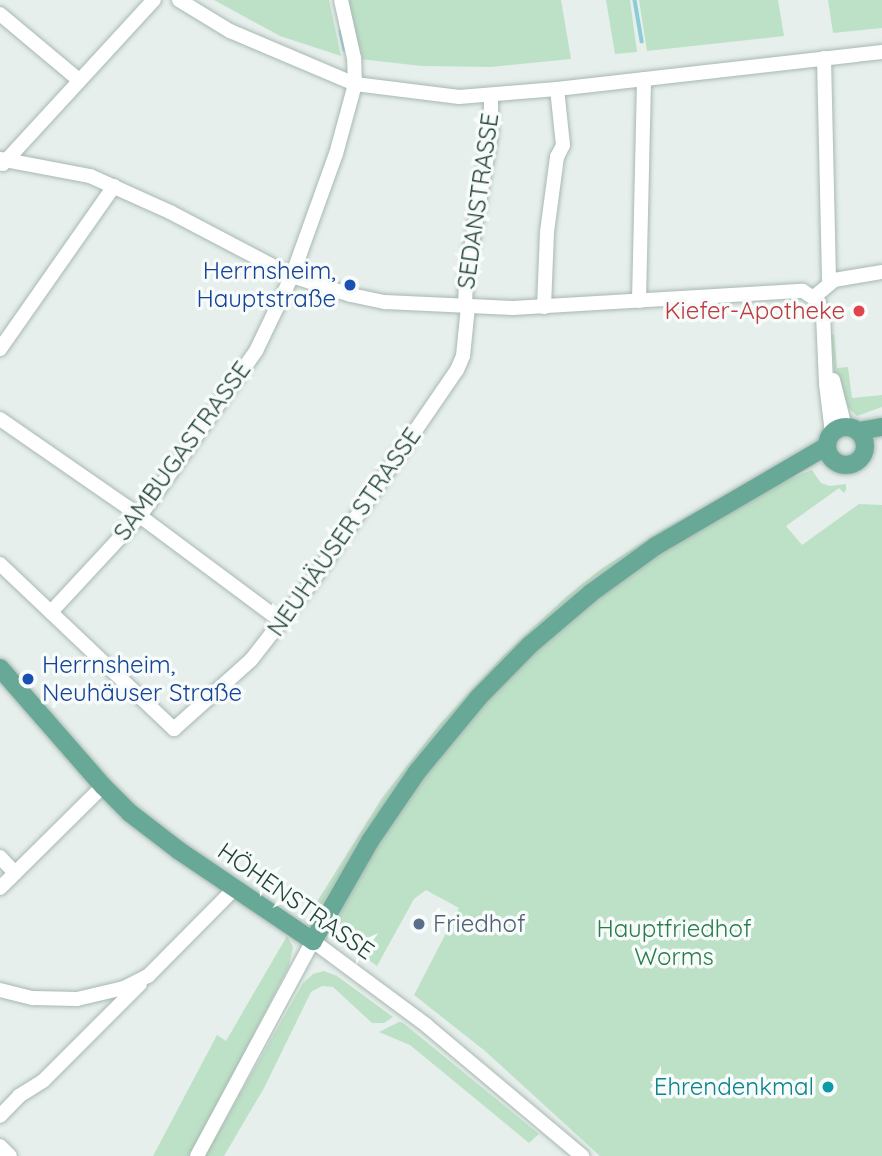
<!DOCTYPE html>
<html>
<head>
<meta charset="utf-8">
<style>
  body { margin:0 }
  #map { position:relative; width:882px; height:1156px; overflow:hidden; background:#e6efeb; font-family:Quicksand,sans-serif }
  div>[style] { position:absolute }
  .green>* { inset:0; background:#bde1c7 }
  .stream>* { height:3.5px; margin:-1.75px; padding:0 1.75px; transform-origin:1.75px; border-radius:1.75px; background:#8bccd7 }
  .roads { filter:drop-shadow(0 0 2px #a8b8b2) drop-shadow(0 0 2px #a8b8b2) }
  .minor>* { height:14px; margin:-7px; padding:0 7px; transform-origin:7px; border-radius:7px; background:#fff }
  .major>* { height:18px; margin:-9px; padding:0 9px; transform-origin:9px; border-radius:9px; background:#67a897 }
  .major>.ring { margin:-9px; padding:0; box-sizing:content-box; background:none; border:18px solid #67a897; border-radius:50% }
  .dots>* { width:19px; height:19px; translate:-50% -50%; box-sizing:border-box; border:4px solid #f7fbf9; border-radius:50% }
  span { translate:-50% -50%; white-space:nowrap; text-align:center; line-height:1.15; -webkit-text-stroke:7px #f7fbf9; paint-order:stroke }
  .street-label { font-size:24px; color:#23433a }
  .transit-label { font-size:24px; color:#164399 }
  .right { translate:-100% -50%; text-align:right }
  .left { translate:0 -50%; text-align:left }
  .health-label { font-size:24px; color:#be3a42 }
  .service-label { font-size:24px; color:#4e5e75 }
  .park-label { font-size:24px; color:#2a7d4a }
  .culture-label { font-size:24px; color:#0d838f }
</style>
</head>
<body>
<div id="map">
  <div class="green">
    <i style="clip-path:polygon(214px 0,329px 0,341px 56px,280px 36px)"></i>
    <i style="clip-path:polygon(345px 0,561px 0,571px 59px,491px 67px,422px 66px,359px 59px)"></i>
    <i style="clip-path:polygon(606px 0,630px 0,637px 52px,615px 54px)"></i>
    <i style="clip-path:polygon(639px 0,778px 0,784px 36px,647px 51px)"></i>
    <i style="clip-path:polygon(828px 0,882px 0,882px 28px,833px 33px)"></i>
    <i style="clip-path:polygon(834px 334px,837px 368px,848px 367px,852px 398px,882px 395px,882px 407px,857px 416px,843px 403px,834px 369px,831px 335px)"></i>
    <i style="clip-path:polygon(812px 470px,821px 483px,830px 486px,846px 484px,846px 490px,844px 493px,839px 488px,786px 526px,802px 545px,859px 504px,882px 505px,882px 1156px,600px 1156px,485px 1051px,414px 995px,459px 908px,426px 890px,414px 899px,377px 966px,340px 940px,334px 925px,381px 839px,441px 752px,531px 652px,638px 565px,780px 483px)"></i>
    <i style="clip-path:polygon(735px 490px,630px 557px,406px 775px,366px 830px,323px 903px,308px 916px,382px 798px,439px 725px,504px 655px,567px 596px,601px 569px,662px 530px)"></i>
    <i style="clip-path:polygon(287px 936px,293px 947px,289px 966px,191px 1156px,153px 1156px,217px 1035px,226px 1041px)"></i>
    <i style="clip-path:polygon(324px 971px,337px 976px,393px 1017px,384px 1023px,372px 1023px,333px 987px,322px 986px,311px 992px,264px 1088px,224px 1156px,205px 1156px,303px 983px,313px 974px)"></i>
    <i style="clip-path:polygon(399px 1022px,402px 1022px,539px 1134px,529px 1143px,410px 1045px,379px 1032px)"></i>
  </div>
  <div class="stream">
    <i style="left:635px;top:0;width:42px;rotate:80.3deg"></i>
    <i style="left:341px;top:31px;width:19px;rotate:78deg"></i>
  </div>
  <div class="roads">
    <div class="minor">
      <i style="left:179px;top:0;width:60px;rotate:31.3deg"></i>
      <i style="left:230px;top:31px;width:136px;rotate:23deg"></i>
      <i style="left:355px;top:84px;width:105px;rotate:7.1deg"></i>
      <i style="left:459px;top:97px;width:98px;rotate:-4.7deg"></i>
      <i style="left:557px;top:89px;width:327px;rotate:-6.5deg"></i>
      <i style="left:0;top:14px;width:103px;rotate:39.9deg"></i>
      <i style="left:824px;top:58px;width:224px;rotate:88.7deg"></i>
      <i style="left:0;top:159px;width:92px;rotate:10.7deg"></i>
      <i style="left:90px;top:176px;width:88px;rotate:24.2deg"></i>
      <i style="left:170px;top:212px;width:138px;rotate:27.7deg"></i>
      <i style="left:292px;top:276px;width:62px;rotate:17.9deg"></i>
      <i style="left:351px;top:295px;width:35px;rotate:12deg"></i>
      <i style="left:385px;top:302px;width:128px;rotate:2.7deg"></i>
      <i style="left:513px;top:308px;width:290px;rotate:-3.4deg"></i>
      <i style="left:803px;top:291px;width:18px;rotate:34deg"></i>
      <i style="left:818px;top:301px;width:14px;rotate:69deg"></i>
      <i style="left:823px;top:314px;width:70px;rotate:87.5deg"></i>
      <i style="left:826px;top:384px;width:49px;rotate:83deg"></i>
      <i style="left:3px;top:164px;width:223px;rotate:-47.4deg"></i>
      <i style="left:814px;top:297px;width:26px;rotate:-40deg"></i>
      <i style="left:834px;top:280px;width:49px;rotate:-9.5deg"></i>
      <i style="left:639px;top:301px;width:222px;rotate:-88.7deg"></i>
      <i style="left:465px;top:307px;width:29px;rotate:-88deg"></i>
      <i style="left:466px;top:278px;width:146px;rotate:-80.2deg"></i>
      <i style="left:491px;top:134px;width:38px;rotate:-90deg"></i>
      <i style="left:544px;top:307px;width:75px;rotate:-87.7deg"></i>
      <i style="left:547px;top:232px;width:76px;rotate:-82.4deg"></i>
      <i style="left:557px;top:157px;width:13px;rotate:-63deg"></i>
      <i style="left:563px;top:145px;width:56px;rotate:-96.1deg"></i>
      <i style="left:0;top:349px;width:199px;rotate:-55deg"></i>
      <i style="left:833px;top:380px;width:49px;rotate:75.7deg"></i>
      <i style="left:0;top:419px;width:170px;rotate:34.7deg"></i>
      <i style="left:140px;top:516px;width:177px;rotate:36.7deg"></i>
      <i style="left:0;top:564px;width:240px;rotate:43.5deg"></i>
      <i style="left:174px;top:729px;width:103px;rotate:-41.9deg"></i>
      <i style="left:251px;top:660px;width:98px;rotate:-52.1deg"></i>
      <i style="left:311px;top:583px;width:258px;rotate:-55.6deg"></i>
      <i style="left:457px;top:370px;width:15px;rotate:-67deg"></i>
      <i style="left:463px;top:356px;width:49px;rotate:-84.2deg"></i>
      <i style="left:51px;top:612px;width:131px;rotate:-47.2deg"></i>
      <i style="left:140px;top:516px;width:202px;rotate:-54.9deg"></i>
      <i style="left:256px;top:351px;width:83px;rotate:-64.4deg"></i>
      <i style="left:292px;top:276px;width:130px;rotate:-70.2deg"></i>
      <i style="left:336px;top:154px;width:73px;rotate:-74.8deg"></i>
      <i style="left:355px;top:84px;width:26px;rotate:-92deg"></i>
      <i style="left:354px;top:58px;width:59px;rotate:-102.6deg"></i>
      <i style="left:0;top:857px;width:22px;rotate:47deg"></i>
      <i style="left:0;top:888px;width:145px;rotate:-44.7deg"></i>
      <i style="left:0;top:990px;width:34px;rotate:14deg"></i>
      <i style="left:33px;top:998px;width:44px;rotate:1.3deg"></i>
      <i style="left:77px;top:999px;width:48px;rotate:-13.2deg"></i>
      <i style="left:124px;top:988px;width:27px;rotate:-27deg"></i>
      <i style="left:148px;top:976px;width:124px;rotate:-45.3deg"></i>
      <i style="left:0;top:1116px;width:28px;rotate:-46deg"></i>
      <i style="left:19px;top:1096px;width:28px;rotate:-32deg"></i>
      <i style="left:43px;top:1081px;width:137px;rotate:-45deg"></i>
      <i style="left:0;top:1146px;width:14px;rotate:45deg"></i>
      <i style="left:197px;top:1156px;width:244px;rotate:-61.7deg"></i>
      <i style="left:313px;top:941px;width:141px;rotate:36.6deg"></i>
      <i style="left:426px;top:1025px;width:204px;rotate:40deg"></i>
    </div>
    <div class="major">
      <i class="ring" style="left:827px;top:427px;width:20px;height:20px"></i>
      <i style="left:859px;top:431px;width:23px;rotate:-10deg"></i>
      <i style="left:0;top:668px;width:157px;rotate:48.9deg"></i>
      <i style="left:103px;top:786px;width:38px;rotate:45deg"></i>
      <i style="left:130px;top:813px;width:61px;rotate:37.6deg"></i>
      <i style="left:178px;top:850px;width:163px;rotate:34deg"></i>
      <i style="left:313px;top:941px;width:115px;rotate:-60.3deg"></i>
      <i style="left:370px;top:841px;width:83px;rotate:-55.7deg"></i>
      <i style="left:417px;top:772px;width:97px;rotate:-50.4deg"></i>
      <i style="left:479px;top:697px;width:73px;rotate:-45.6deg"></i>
      <i style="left:530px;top:645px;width:80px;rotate:-40.4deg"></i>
      <i style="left:591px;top:593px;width:80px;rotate:-35.9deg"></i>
      <i style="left:656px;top:546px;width:198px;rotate:-30.3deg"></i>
    </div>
  </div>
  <div class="dots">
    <i style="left:350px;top:285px;background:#1a4fb4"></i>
    <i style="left:859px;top:311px;background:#e0444e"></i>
    <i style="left:28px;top:679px;background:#1a4fb4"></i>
    <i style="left:419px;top:924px;background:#5c6f8a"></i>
    <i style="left:828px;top:1087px;background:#0f9aa8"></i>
  </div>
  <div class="street-label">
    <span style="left:478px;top:201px;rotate:-82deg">SEDANSTRASSE</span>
    <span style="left:182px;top:451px;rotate:-54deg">SAMBUGASTRASSE</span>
    <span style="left:344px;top:532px;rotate:-55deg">NEUHÄUSER STRASSE</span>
    <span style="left:296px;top:901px;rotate:35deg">HÖHENSTRASSE</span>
  </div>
  <div class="transit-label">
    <span class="right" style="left:336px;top:285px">Herrnsheim,<br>Hauptstraße</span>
    <span class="left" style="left:42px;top:679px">Herrnsheim,<br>Neuhäuser Straße</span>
  </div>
  <div class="health-label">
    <span class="right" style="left:845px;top:311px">Kiefer-Apotheke</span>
  </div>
  <div class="service-label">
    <span class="left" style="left:433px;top:924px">Friedhof</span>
  </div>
  <div class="park-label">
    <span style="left:674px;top:943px">Hauptfriedhof<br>Worms</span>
  </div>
  <div class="culture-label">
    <span class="right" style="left:814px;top:1087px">Ehrendenkmal</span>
  </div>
</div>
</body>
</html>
